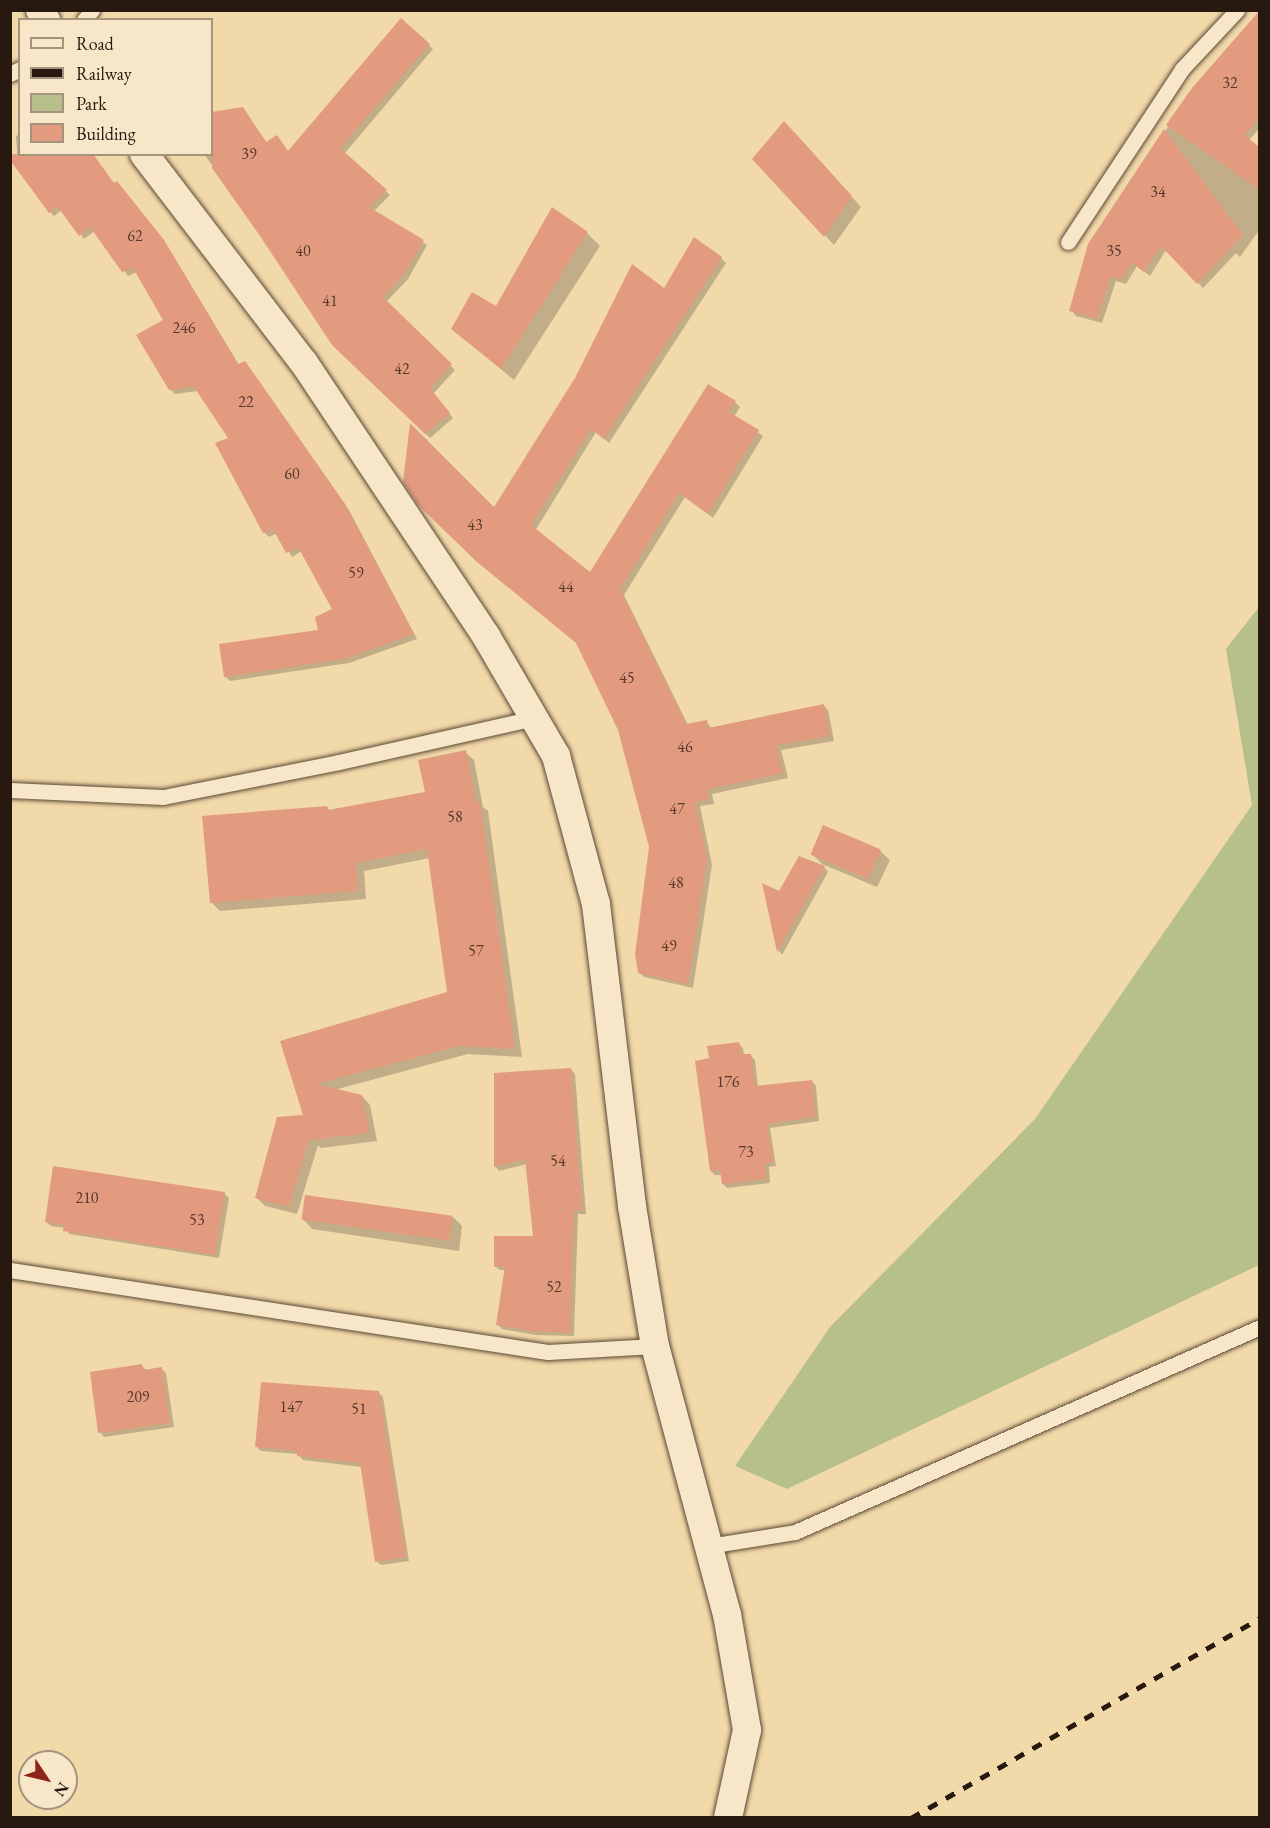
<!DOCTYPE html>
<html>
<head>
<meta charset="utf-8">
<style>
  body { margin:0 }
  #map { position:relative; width:1270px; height:1828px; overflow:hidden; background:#f2d9a9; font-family:"EB Garamond",serif }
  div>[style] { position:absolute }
  .green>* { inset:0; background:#b7c08b }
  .shadow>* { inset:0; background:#0003 }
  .building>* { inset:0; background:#e29b7e; transform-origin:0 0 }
  .roads { filter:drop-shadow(0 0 2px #5a4836) drop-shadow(0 0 2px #5a4836) }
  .service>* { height:15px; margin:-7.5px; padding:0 7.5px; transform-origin:7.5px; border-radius:7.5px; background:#f7e6c7 }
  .minor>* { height:28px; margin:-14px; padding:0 14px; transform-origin:14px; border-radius:14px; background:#f7e6c7 }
  .rail>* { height:4.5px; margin-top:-2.25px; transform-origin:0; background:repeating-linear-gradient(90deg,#271810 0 10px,transparent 0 20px) }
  span { translate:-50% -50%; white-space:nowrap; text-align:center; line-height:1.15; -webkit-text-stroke:5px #f7e6c7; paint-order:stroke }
  .number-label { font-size:16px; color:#56392c }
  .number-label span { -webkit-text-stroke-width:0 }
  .frame { position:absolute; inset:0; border:12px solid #271810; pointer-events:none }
  .legend { position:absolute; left:18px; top:18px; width:195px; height:138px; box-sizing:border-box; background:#f7e6c7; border:2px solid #a4947e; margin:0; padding:8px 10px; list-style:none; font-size:18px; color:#271810 }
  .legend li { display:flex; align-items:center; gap:12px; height:30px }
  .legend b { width:30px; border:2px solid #a4947e }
  .north { position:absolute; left:18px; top:1750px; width:60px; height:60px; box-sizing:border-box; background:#f7e6c7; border:2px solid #a4947e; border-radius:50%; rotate:125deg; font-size:16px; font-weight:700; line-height:24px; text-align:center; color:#271810 }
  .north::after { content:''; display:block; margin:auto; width:21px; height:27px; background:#8f2418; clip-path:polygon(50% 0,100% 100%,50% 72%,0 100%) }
</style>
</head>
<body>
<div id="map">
  <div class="green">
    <i style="clip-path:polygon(1259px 607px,1259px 1265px,787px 1489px,735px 1466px,830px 1327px,1035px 1119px,1252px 805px,1226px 649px)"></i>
  </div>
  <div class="shadow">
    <i style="clip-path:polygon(1260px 12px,1260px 128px,1249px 140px,1260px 150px,1260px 229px,1240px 257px,1236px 253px,1203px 288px,1166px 250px,1150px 276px,1137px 266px,1126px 284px,1116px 281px,1102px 323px,1076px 316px,1071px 310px,1089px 245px,1194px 88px)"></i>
    <i style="clip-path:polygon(401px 20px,433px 49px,344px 154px,390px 195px,373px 212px,427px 245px,408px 279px,386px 302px,455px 370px,433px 394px,453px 418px,430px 438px,333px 344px,262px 235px,204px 154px,212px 154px,212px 114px,242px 109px,267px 143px,288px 152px)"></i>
    <i style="clip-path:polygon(794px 132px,861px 207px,834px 245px,754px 159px)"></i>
    <i style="clip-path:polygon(20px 134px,20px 154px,121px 187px,168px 247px,239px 365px,249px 367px,349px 510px,417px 639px,349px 663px,230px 681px,225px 676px,320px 631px,334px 609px,302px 551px,292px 557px,277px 533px,269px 537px,264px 532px,231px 439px,198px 391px,175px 394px,170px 389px,165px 320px,137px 272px,128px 276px,95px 231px,84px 239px,62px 210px,54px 216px,50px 212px,18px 168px,16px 136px)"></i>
    <i style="clip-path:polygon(587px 233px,600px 246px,514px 380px,453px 329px,497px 308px)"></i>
    <i style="clip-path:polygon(721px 258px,726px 263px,609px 443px,596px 432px,535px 531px,590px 574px,735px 402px,740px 407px,734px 417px,763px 436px,713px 518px,685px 497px,624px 595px,688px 725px,706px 721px,712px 729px,823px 705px,828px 710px,834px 741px,781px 750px,788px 778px,712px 794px,714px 804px,700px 806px,712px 865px,693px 988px,644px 977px,639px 972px,650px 847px,620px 730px,579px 644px,495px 509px,664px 290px)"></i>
    <i style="clip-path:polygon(465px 752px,474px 760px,483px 807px,488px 811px,522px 1057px,468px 1054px,334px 1090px,362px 1096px,370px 1105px,377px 1141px,321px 1148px,318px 1145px,297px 1214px,265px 1206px,257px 1198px,305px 1117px,282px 1042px,449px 993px,430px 858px,364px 871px,366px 899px,220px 911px,211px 902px,327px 807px,330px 811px,426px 793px)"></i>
    <i style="clip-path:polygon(880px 851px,890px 860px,877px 887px,822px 864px,812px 854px)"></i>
    <i style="clip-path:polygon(824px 867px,828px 872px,782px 955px,779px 951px,764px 885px,780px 893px)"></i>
    <i style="clip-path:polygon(738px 1043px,743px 1048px,744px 1056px,750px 1055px,755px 1060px,758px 1087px,812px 1081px,816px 1086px,819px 1121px,770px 1128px,776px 1166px,769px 1167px,770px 1183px,727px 1188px,723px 1184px,722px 1175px,715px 1175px,711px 1171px,711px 1060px)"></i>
    <i style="clip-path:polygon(571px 1069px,575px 1074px,586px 1214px,578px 1214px,574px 1336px,535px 1335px,502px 1329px,497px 1324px,506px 1270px,500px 1270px,495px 1266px,535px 1237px,527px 1164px,499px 1171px,495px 1166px)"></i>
    <i style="clip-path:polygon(225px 1194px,229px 1198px,219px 1258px,69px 1234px,65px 1228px,51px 1226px,46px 1222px)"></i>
    <i style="clip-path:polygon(453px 1217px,462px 1226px,459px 1251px,312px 1229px,303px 1219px)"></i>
    <i style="clip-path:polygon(142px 1366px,147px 1371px,161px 1369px,166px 1373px,174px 1427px,104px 1437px,100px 1432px)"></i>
    <i style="clip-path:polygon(379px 1393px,383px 1397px,409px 1561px,381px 1565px,376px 1561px,362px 1467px,303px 1460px,298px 1454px,261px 1451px,256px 1446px)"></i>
  </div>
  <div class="building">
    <i style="clip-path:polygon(1260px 10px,1260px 117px,1245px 135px,1260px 148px,1260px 190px,1166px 125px,1192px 88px)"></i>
    <i style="clip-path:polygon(401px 18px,430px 44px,340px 148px,387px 190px,369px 207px,424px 240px,404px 274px,383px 297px,452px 364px,430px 388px,450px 413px,425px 434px,332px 345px,260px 236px,212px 168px,212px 112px,243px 107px,266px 142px,277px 135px,288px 151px)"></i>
    <i style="clip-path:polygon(784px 121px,852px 196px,824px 237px,752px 159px)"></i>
    <i style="clip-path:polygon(1164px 129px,1243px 235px,1197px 284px,1161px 246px,1144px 272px,1132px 263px,1121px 280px,1111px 277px,1097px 319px,1069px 311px,1088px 244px)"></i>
    <i style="clip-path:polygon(10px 154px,93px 154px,114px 183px,117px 181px,164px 240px,238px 364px,245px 361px,345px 504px,414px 634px,344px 659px,224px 677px,219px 644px,318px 630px,315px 617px,332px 609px,298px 547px,286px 553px,273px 529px,263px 533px,215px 443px,228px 438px,194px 387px,169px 390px,136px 335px,163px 320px,133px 268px,122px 272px,90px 227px,79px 236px,57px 206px,49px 213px,10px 160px)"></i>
    <i style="clip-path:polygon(552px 207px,588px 232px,501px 369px,451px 329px,472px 292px,496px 306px)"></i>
    <i style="clip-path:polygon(694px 237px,722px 257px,604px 439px,591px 429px,531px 525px,590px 572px,708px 384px,736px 401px,729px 412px,759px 430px,708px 514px,679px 493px,620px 589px,686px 724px,707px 720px,708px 728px,824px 704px,830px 736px,776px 745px,783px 773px,708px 789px,709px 799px,695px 802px,707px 859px,688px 984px,638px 973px,635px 954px,649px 847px,618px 730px,576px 643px,477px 562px,418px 505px,403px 482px,410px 423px,494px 507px,575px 378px,632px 264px,664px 288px)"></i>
    <i style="clip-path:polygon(466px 750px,476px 802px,480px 801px,515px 1049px,459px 1046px,316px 1084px,362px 1095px,370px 1133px,311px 1140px,310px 1136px,289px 1207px,255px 1198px,277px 1117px,303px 1115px,280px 1041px,447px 992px,427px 849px,356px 863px,358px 891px,210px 903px,202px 816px,327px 806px,328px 810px,425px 792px,418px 760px)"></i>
    <i style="left:823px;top:825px;width:63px;height:32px;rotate:23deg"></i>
    <i style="clip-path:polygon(799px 856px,825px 866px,777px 952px,762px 883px,779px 891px)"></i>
    <i style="clip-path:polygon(739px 1042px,741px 1054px,751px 1054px,755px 1086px,812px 1080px,815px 1117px,767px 1124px,773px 1162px,765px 1163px,766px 1179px,722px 1184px,720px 1170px,710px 1171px,695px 1061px,709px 1058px,707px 1046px)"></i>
    <i style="clip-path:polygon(571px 1068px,582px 1210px,574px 1210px,570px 1333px,530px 1331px,496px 1325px,505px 1266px,494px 1267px,494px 1236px,533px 1236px,525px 1159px,494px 1167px,494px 1073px)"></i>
    <i style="clip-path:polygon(53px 1166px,225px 1192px,215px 1255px,63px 1231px,64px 1225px,45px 1222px)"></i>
    <i style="left:305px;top:1195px;width:149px;height:25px;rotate:8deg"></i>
    <i style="clip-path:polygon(142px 1364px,143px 1370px,162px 1367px,170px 1423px,98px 1433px,90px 1372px)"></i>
    <i style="clip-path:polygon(261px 1382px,379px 1391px,406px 1557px,375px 1562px,360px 1463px,297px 1456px,297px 1451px,255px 1447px)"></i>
  </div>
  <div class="roads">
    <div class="service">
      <i style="left:84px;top:20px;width:13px;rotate:-51deg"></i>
      <i style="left:10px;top:74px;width:11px;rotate:-27deg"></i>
      <i style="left:1068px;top:242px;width:207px;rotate:-56.6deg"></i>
      <i style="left:1182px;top:69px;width:81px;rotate:-47deg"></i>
      <i style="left:10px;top:790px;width:153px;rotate:2.6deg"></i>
      <i style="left:163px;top:797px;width:179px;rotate:-11.2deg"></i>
      <i style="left:339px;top:762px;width:200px;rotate:-12.7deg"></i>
      <i style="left:10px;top:1270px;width:544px;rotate:8.67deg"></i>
      <i style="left:548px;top:1352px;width:107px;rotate:-3.2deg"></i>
      <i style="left:709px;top:1546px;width:87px;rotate:-9.2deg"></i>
      <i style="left:795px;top:1532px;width:508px;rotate:-23.79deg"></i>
    </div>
    <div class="minor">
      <i style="left:40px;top:10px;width:12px;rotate:59deg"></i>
      <i style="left:144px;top:154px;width:263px;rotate:52.6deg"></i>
      <i style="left:304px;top:363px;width:328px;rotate:56.3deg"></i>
      <i style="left:486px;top:636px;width:139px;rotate:59.7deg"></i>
      <i style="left:556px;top:756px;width:153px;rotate:74.9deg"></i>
      <i style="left:596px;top:904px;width:304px;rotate:83.2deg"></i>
      <i style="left:632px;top:1206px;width:142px;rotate:80.7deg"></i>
      <i style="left:655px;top:1346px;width:278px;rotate:75deg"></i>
      <i style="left:727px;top:1614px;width:118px;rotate:80.2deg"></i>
      <i style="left:747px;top:1730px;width:90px;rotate:102.2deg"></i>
    </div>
  </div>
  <div class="rail">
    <i style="left:911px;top:1818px;width:402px;rotate:-29.8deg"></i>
  </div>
  <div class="number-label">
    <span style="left:1230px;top:83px">32</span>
    <span style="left:249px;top:154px">39</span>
    <span style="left:1158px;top:192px">34</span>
    <span style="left:135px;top:236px">62</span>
    <span style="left:303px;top:251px">40</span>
    <span style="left:1114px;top:251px">35</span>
    <span style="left:330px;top:301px">41</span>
    <span style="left:184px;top:328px">246</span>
    <span style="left:402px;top:369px">42</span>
    <span style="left:246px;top:402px">22</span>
    <span style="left:292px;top:474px">60</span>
    <span style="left:475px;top:525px">43</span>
    <span style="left:356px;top:573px">59</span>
    <span style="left:566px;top:587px">44</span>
    <span style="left:627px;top:678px">45</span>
    <span style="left:685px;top:747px">46</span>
    <span style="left:677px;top:809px">47</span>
    <span style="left:455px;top:817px">58</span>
    <span style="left:676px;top:883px">48</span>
    <span style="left:669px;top:946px">49</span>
    <span style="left:476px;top:951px">57</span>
    <span style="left:728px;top:1082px">176</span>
    <span style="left:746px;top:1152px">73</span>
    <span style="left:558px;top:1161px">54</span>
    <span style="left:87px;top:1198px">210</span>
    <span style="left:197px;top:1220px">53</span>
    <span style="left:554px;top:1287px">52</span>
    <span style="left:138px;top:1397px">209</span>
    <span style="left:291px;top:1407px">147</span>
    <span style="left:359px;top:1409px">51</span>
  </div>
  <div class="frame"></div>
  <ul class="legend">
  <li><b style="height:8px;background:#f7e6c7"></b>Road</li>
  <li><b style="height:8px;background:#271810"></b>Railway</li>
  <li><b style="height:16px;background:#b7c08b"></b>Park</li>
  <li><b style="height:16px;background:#e29b7e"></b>Building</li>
  </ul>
  <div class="north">N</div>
</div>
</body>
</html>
